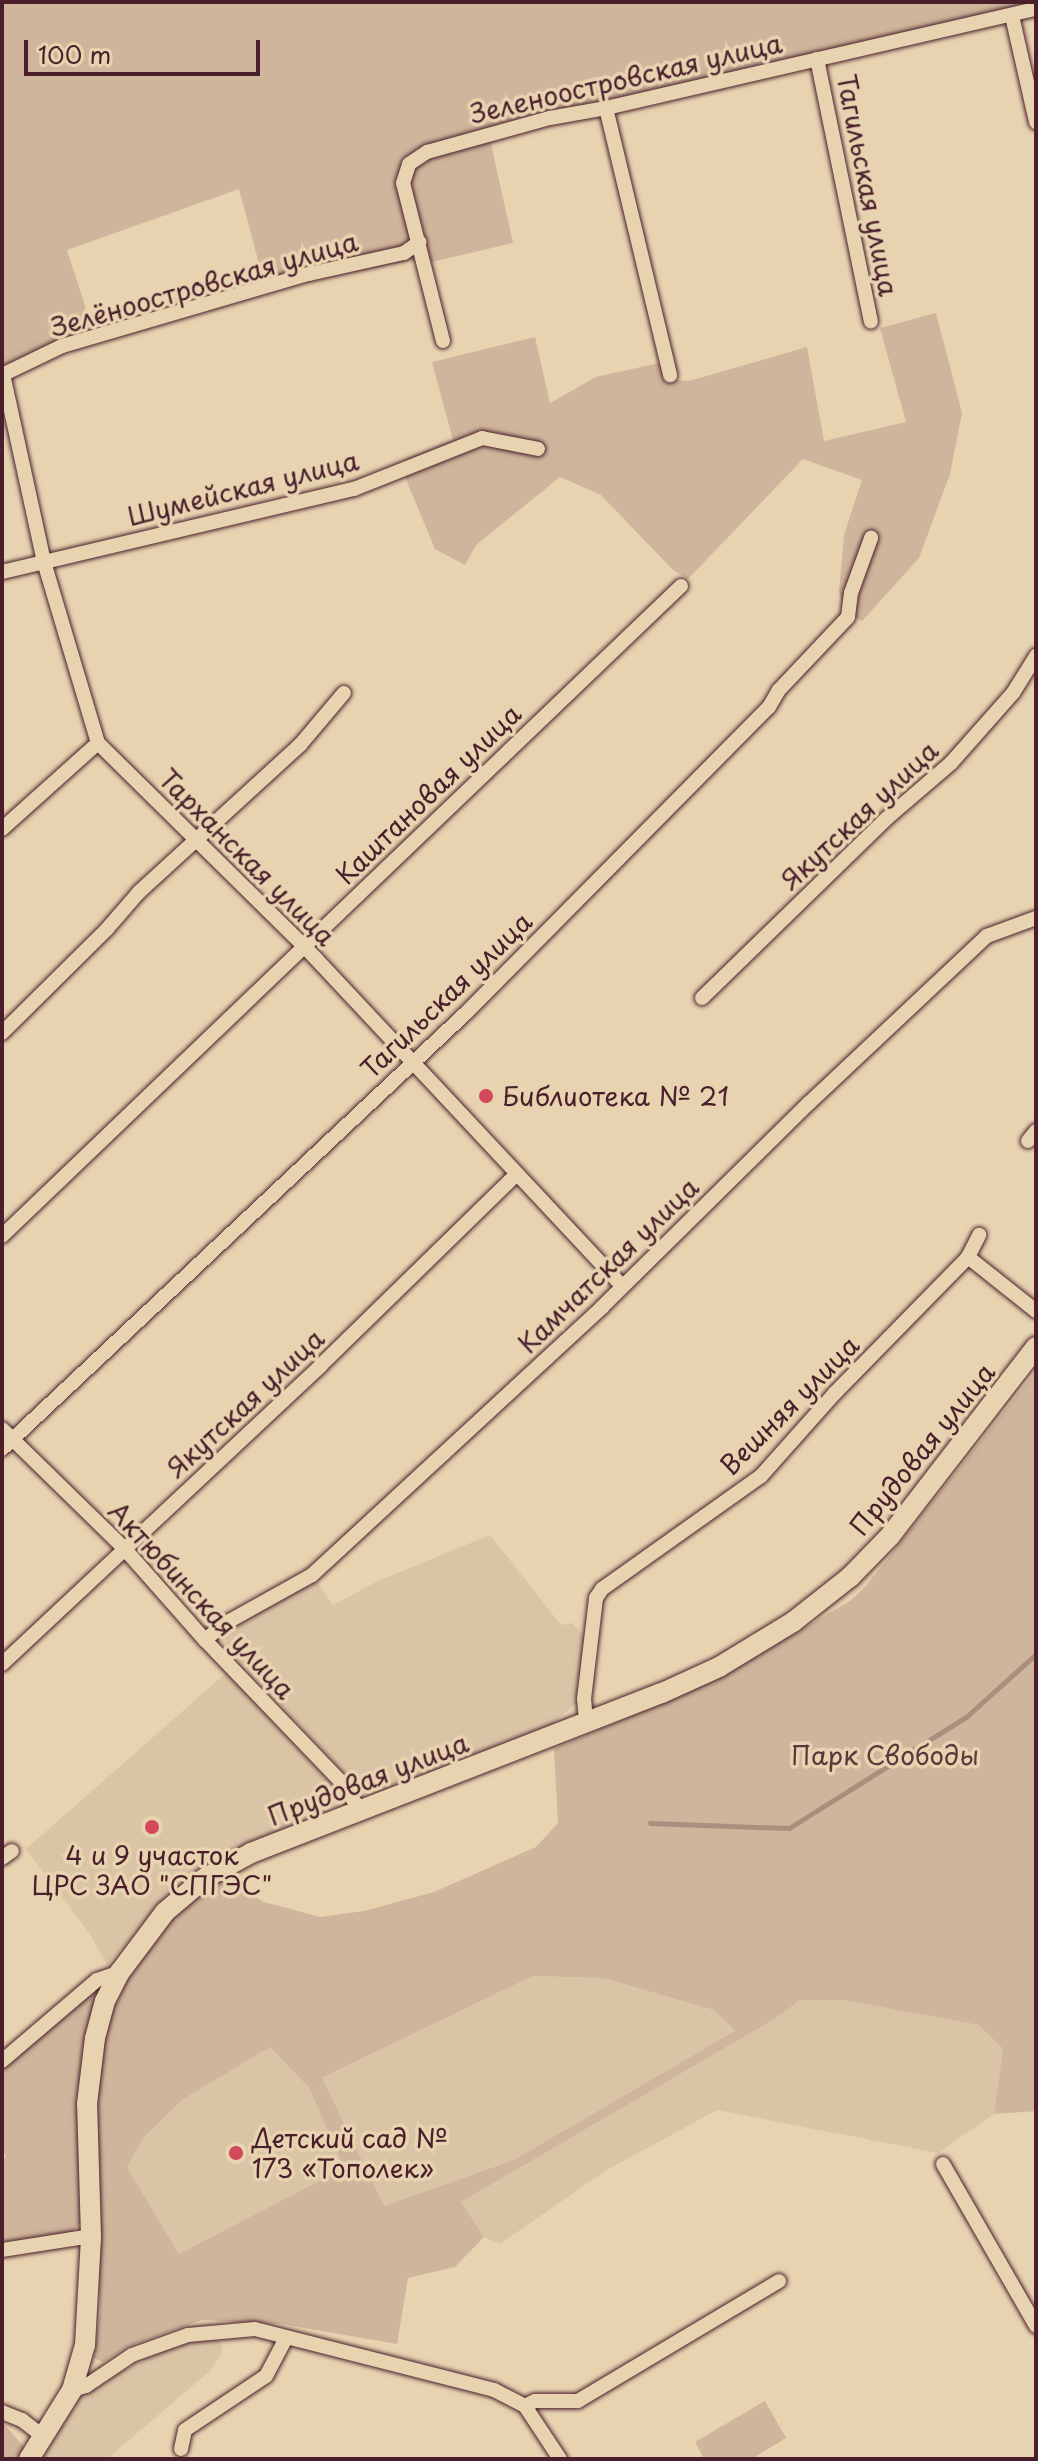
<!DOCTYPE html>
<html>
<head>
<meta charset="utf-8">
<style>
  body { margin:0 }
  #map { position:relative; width:1038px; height:2461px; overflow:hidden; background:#e8d3b1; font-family:"Playpen Sans",sans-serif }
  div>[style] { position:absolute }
  .built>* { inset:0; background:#dac4a6 }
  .green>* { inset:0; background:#cfb59b }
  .stream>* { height:5px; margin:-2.5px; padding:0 2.5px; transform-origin:2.5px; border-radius:2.5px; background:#ac8e7e }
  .roads { filter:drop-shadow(0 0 2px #4a1f2b) drop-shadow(0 0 2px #4a1f2b) }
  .street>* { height:14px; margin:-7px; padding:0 7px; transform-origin:7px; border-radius:7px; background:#e8d3b1 }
  .secondary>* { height:20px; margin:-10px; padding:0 10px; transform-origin:10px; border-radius:10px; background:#e8d3b1 }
  .dots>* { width:22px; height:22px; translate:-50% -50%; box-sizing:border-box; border:4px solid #e8d3b1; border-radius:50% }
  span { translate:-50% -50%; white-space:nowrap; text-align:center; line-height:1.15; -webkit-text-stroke:7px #e8d3b1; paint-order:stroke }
  .street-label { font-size:26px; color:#4a1f2b }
  .poi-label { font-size:26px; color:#4a1f2b }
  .left { translate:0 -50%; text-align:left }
  .park-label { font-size:26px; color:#5e363c }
  .frame { position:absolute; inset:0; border:4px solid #4a1f2b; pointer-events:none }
  .scale { position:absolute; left:24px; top:40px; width:236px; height:36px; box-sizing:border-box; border:4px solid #4a1f2b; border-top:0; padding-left:10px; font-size:24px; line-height:28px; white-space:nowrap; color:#4a1f2b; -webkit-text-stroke:6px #e8d3b1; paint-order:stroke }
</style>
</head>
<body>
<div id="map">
  <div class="built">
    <i style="clip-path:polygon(490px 1535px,561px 1625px,572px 1623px,588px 1639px,576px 1703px,550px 1726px,390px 1791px,375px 1794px,356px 1785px,227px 1647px,224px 1635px,229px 1626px,315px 1579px,333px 1605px,378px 1581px)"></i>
    <i style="clip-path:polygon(226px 1673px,335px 1788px,337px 1801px,329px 1811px,246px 1844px,201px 1871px,162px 1903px,107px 1965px,90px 1934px,26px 1849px)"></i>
    <i style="clip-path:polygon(533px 1976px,603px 1978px,714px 2010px,735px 2032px,514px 2160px,384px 2207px,321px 2079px)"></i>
    <i style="clip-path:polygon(800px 2000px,843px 2000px,979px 2025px,1003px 2049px,994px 2114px,938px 2153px,717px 2110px,605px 2171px,500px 2244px,484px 2237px,461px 2202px,776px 2018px)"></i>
    <i style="clip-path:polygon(270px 2047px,309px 2088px,344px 2168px,179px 2254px,127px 2167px,143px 2138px,182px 2100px)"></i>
    <i style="clip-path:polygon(217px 2336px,222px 2346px,221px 2355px,211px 2370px,107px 2459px,40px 2459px,81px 2395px,159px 2351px,184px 2341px)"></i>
  </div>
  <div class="green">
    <i style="clip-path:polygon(2px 2px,1036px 2px,1036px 4px,502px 124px,491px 144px,513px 243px,432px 262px,409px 261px,266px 290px,239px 189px,67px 250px,95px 336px,2px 370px)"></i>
    <i style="clip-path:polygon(936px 313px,962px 413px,950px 474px,919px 558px,862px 621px,846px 613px,839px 592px,844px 535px,862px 480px,803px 459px,688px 579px,673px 570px,601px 495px,560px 477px,476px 545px,465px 565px,435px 549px,405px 477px,405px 459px,453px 440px,432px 362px,535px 337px,550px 403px,596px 377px,659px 363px,668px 379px,689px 381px,807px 347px,824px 441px,906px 422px,880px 328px)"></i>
    <i style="clip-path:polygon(evenodd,1036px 1371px,1036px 2111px,994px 2114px,1003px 2049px,979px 2025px,843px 2000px,800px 2000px,776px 2018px,461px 2202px,484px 2237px,455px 2267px,408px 2278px,397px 2344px,281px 2324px,202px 2320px,129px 2346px,103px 2362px,94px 2358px,100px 2312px,94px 2101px,99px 2054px,114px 2000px,153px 1935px,222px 1877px,264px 1902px,320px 1917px,364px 1911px,434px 1892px,536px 1847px,558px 1823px,554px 1749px,721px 1677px,850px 1601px,865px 1587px,1036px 1371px,533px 1976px,603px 1978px,714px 2010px,735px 2031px,514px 2160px,384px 2206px,322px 2078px,533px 1976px,1036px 1371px,270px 2047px,309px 2088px,344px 2168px,179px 2254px,127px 2167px,143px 2138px,182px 2100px,270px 2047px)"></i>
    <i style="clip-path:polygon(106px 1981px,81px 2223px,71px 2233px,2px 2242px,2px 2160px,6px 2156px,2px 2150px,2px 2069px)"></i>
    <i style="clip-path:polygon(765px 2401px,786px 2438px,751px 2459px,704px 2459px,695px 2442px)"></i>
    <i style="clip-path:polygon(2px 2422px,26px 2449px,17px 2459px,2px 2459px)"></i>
  </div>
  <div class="stream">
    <i style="left:650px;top:1823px;width:139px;rotate:2.1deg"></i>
    <i style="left:789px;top:1828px;width:209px;rotate:-32.1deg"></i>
    <i style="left:966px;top:1717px;width:94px;rotate:-42deg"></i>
  </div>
  <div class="roads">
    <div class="street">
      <i style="left:1012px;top:16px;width:109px;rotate:77.2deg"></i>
      <i style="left:817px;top:59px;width:268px;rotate:78.4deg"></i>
      <i style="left:606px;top:108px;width:275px;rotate:76.5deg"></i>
      <i style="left:443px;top:341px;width:163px;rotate:-104.2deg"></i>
      <i style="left:403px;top:183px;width:20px;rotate:-72deg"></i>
      <i style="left:409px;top:164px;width:22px;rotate:-34deg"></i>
      <i style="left:427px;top:152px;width:128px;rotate:-15.5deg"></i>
      <i style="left:550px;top:118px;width:57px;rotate:-10.1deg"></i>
      <i style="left:606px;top:108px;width:441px;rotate:-13deg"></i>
      <i style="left:3px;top:374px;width:192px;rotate:77.7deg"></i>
      <i style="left:44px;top:562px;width:189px;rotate:73.4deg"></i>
      <i style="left:98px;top:743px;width:291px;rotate:44.6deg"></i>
      <i style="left:305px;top:947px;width:463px;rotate:46.9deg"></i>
      <i style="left:2px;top:375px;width:67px;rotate:-25.8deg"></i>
      <i style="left:62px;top:346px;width:257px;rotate:-16.3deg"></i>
      <i style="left:309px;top:274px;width:97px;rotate:-12.5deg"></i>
      <i style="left:404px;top:253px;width:19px;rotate:-35deg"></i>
      <i style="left:2px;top:572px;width:362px;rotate:-13.3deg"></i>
      <i style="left:354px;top:489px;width:138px;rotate:-21.7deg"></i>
      <i style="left:482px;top:438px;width:57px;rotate:11.1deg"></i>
      <i style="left:2px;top:829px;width:129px;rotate:-41.9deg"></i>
      <i style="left:702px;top:998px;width:257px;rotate:-44.2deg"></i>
      <i style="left:886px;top:819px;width:86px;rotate:-40.7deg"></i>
      <i style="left:951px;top:763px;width:94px;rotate:-48.5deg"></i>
      <i style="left:1013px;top:693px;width:44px;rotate:-58.1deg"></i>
      <i style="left:2px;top:1033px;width:148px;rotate:-44.7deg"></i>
      <i style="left:107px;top:929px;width:49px;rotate:-49.1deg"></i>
      <i style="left:139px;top:892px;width:218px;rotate:-42.4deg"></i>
      <i style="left:300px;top:745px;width:68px;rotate:-49.8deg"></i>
      <i style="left:1028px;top:1141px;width:13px;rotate:-51deg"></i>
      <i style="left:2px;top:1236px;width:940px;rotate:-43.75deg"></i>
      <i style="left:968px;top:1257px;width:87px;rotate:38.5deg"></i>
      <i style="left:2px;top:1429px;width:169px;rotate:44.3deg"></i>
      <i style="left:123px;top:1547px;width:124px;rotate:48.6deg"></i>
      <i style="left:205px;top:1640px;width:195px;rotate:46.2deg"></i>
      <i style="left:340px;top:1781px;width:35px;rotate:55deg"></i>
      <i style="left:2px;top:1449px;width:637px;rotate:-43.22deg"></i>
      <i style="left:466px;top:1013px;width:431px;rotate:-45.3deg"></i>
      <i style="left:769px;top:707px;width:20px;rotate:-60deg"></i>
      <i style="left:779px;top:690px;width:100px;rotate:-46.6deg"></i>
      <i style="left:848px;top:617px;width:24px;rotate:-83deg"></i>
      <i style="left:851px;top:593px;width:59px;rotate:-70deg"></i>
      <i style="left:205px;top:1640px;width:25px;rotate:-40deg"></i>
      <i style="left:224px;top:1624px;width:101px;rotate:-29.1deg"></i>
      <i style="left:312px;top:1575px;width:395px;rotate:-42.7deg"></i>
      <i style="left:602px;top:1307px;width:291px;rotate:-44.6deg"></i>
      <i style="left:809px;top:1103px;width:244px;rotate:-43.2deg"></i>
      <i style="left:987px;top:936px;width:52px;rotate:-20.2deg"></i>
      <i style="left:2px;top:1664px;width:436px;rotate:-43.1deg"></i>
      <i style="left:320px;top:1366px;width:275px;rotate:-44.3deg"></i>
      <i style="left:586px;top:1721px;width:22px;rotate:-95deg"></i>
      <i style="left:584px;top:1699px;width:102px;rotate:-83.2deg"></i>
      <i style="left:596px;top:1598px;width:11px;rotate:-56deg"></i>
      <i style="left:602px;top:1589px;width:195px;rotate:-35.4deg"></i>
      <i style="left:761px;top:1476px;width:110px;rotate:-48.3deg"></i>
      <i style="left:834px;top:1394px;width:192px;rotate:-45.6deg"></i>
      <i style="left:968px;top:1257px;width:25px;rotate:-63deg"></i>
      <i style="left:2px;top:1858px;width:12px;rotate:-35deg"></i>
      <i style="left:2px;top:2061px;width:125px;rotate:-40.5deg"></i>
      <i style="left:97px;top:1980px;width:24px;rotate:-19deg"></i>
      <i style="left:943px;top:2164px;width:187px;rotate:60.1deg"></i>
      <i style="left:2px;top:2250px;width:90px;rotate:-8.9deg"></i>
      <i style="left:72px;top:2390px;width:15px;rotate:-16deg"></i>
      <i style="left:86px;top:2386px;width:55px;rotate:-34deg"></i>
      <i style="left:132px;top:2355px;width:59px;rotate:-19.7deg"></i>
      <i style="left:188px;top:2335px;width:67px;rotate:-5.1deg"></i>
      <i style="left:255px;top:2329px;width:247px;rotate:14.3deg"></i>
      <i style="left:494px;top:2390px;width:35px;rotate:27deg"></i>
      <i style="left:525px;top:2406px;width:64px;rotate:56.6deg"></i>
      <i style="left:525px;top:2406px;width:11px;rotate:-27deg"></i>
      <i style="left:535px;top:2401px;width:43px"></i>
      <i style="left:578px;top:2401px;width:234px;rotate:-30.8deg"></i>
      <i style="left:2px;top:2412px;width:22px;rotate:22deg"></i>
      <i style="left:22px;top:2420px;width:29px;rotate:38deg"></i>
      <i style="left:181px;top:2449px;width:19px;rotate:-78deg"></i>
      <i style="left:185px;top:2430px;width:97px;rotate:-33.7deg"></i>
      <i style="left:266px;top:2376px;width:41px;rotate:-62.2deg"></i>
    </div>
    <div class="secondary">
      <i style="left:29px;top:2459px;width:81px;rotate:-58.1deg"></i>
      <i style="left:72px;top:2390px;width:47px;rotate:-73.9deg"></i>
      <i style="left:85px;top:2345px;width:109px;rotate:-86.8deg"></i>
      <i style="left:91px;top:2236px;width:132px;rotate:-91.7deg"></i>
      <i style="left:87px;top:2104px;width:66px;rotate:-83.1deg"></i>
      <i style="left:95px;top:2038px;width:38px;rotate:-75deg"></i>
      <i style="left:105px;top:2001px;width:33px;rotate:-63deg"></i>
      <i style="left:120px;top:1972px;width:75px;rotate:-53.1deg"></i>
      <i style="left:165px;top:1912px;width:52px;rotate:-40.4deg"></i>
      <i style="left:205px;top:1878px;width:52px;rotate:-28.5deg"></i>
      <i style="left:251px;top:1853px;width:441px;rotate:-21.3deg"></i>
      <i style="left:662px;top:1693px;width:63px;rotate:-24.5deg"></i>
      <i style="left:719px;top:1667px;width:87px;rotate:-31.3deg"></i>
      <i style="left:793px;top:1622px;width:73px;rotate:-38.3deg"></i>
      <i style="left:850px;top:1577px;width:57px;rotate:-45.7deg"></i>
      <i style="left:890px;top:1536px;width:239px;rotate:-52.3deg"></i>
    </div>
  </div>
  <div class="dots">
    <i style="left:486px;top:1096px;background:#d1495b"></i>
    <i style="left:152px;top:1827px;background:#d1495b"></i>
    <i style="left:236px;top:2153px;background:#d1495b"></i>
  </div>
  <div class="street-label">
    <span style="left:626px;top:78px;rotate:-13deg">Зеленоостровская улица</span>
    <span style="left:868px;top:185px;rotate:79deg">Тагильская улица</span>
    <span style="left:204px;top:284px;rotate:-16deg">Зелёноостровская улица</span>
    <span style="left:243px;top:488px;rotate:-14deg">Шумейская улица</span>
    <span style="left:428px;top:794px;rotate:-44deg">Каштановая улица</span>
    <span style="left:859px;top:815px;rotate:-43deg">Якутская улица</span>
    <span style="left:247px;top:857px;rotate:45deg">Тарханская улица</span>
    <span style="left:446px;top:995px;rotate:-44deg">Тагильская улица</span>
    <span style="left:608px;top:1265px;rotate:-44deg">Камчатская улица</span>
    <span style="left:245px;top:1403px;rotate:-43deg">Якутская улица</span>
    <span style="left:789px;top:1405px;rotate:-45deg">Вешняя улица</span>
    <span style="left:922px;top:1449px;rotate:-51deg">Прудовая улица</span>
    <span style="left:202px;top:1600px;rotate:47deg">Актюбинская улица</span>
    <span style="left:368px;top:1779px;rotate:-21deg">Прудовая улица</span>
  </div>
  <div class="poi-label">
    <span class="left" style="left:502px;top:1096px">Библиотека № 21</span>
    <span style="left:152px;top:1870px">4 и 9 участок<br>ЦРС ЗАО "СПГЭС"</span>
    <span class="left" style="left:252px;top:2153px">Детский сад №<br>173 «Тополек»</span>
  </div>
  <div class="park-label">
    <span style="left:885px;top:1755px">Парк Свободы</span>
  </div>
  <div class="frame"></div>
  <div class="scale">100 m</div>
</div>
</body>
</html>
